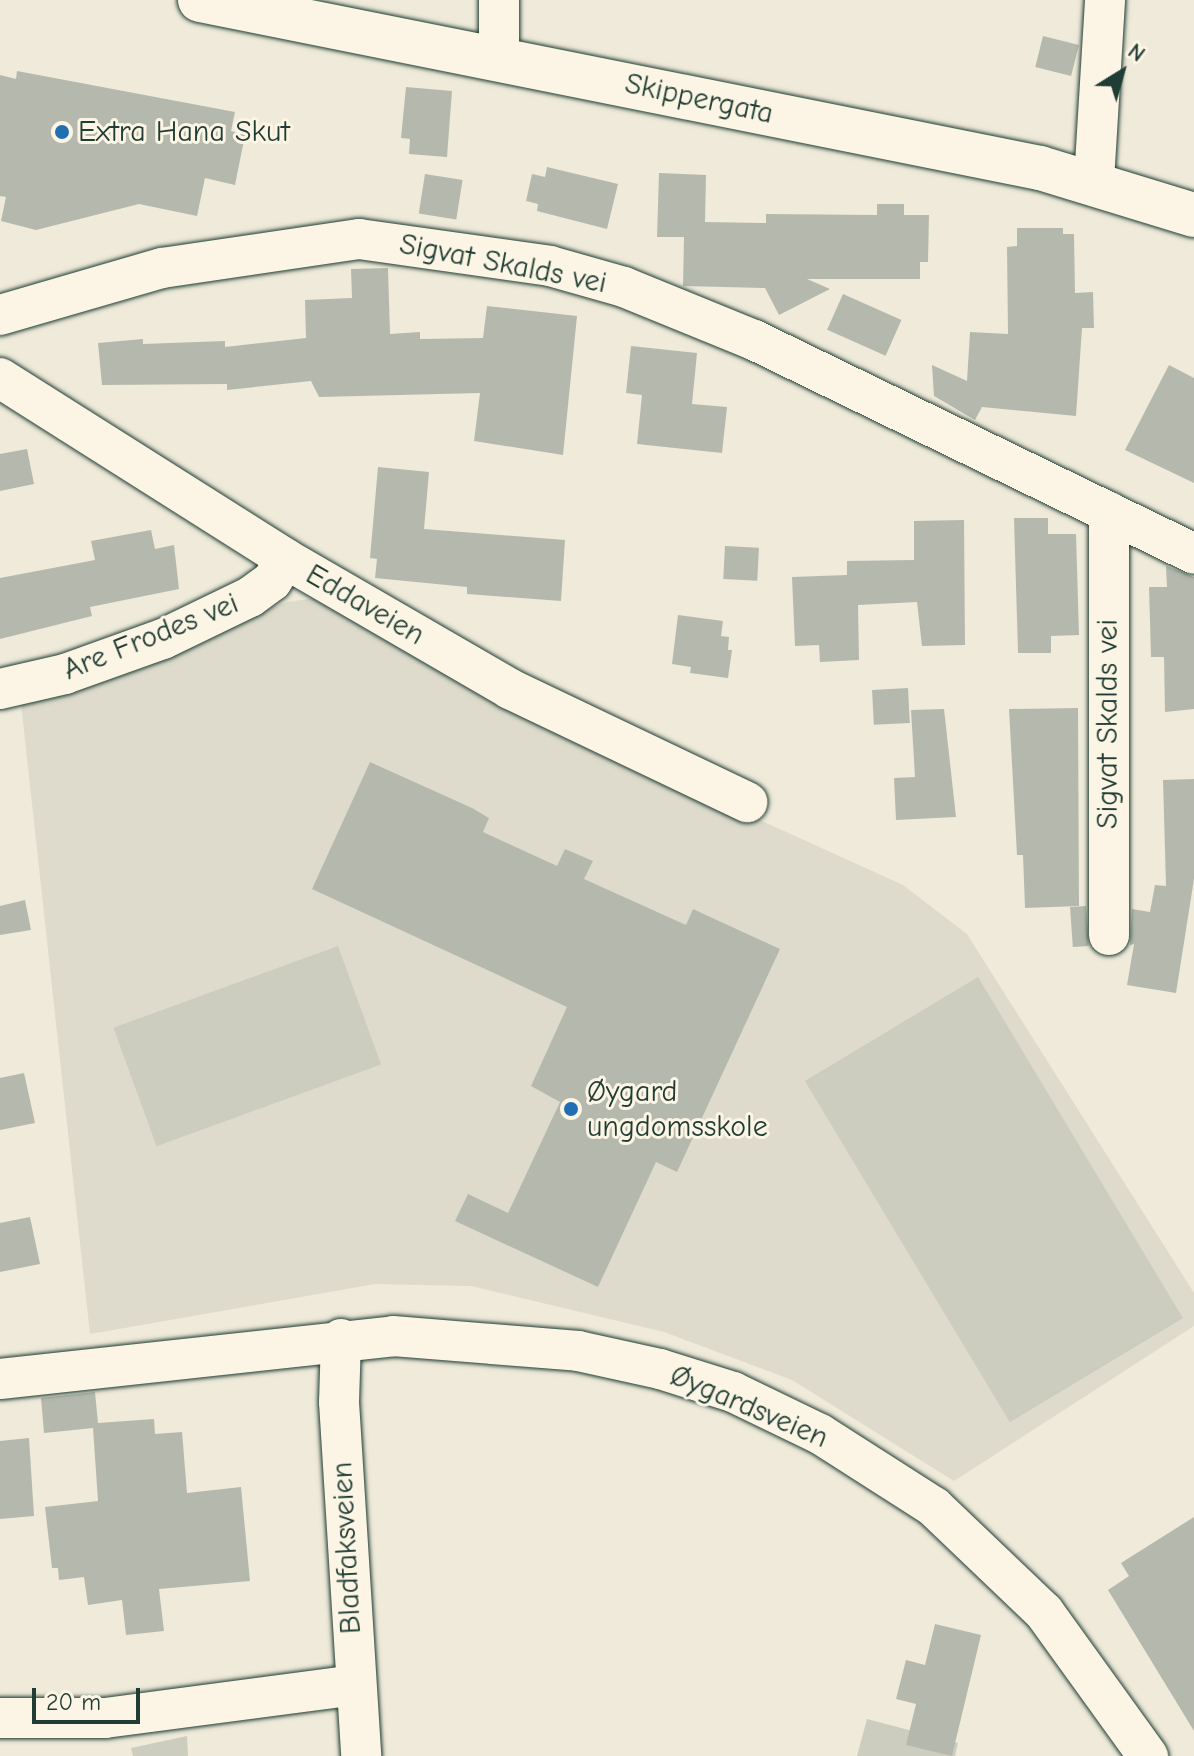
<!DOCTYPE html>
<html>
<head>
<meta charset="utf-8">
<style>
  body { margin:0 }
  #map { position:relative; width:1194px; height:1756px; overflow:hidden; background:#efeada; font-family:"Comic Neue",sans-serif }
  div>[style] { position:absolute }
  .built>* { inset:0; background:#dedbcc }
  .green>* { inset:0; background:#cccdbf; transform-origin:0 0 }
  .building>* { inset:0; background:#b5b9ad; transform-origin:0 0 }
  .roads { filter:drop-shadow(0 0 2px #1f3d34) drop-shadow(0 0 2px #1f3d34) }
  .minor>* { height:40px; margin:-20px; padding:0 20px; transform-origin:20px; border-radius:20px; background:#fcf5e5 }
  .major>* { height:44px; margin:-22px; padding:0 22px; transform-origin:22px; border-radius:22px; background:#fcf5e5 }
  .dots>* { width:22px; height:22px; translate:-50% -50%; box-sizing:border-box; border:4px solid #fcf5e5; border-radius:50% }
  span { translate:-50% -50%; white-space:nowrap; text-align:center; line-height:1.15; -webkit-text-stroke:6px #fcf5e5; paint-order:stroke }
  .street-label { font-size:30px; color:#1f3d34 }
  .poi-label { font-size:30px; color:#1f3d34 }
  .left { translate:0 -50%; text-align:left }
  .north { position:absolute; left:1082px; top:32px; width:80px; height:80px; -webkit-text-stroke:6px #fcf5e5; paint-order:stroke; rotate:37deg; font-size:22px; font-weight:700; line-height:32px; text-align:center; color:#1f3d34 }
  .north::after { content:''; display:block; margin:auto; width:28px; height:36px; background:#1f3d34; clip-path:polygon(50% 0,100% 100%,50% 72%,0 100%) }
  .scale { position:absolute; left:32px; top:1688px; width:108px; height:36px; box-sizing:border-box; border:4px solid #1f3d34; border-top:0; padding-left:10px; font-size:24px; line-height:28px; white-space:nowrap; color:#1f3d34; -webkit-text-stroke:6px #fcf5e5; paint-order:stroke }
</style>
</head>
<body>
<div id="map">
  <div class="built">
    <i style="clip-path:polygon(323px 597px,661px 775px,903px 885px,967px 934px,1194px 1293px,1194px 1326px,954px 1481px,792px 1380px,664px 1332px,471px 1286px,375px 1284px,90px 1334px,21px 703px,287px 602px)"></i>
  </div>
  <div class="green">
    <i style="left:338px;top:946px;width:126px;height:239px;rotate:70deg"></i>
    <i style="left:978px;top:977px;width:398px;height:202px;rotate:59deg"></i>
    <i style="clip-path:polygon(867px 1719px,958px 1743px,955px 1756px,857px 1756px)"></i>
    <i style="clip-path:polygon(187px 1736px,188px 1756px,133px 1756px,131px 1748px)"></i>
  </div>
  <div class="building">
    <i style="left:1043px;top:36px;width:37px;height:32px;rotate:14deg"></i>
    <i style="clip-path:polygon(17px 71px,235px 112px,231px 131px,245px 135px,235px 185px,205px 178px,197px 216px,139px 204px,36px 230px,1px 221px,6px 197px,0 196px,0 75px,16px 79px)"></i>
    <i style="clip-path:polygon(406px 87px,452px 91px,447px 157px,409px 154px,410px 139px,401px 138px)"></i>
    <i style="clip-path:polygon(547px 167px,618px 184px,607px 229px,537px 211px,538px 204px,526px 201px,532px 174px,545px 177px)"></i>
    <i style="clip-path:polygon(659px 173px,706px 175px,705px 222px,766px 223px,766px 214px,877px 215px,877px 204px,904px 204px,904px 215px,929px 215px,928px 262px,920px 262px,920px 279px,807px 279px,830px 289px,779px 315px,765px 288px,683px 286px,684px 237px,657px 237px)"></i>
    <i style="left:425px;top:174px;width:38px;height:40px;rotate:9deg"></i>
    <i style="clip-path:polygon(1017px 228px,1063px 228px,1063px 234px,1074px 234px,1075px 293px,1093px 292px,1094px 328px,1082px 328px,1076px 416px,982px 407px,975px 420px,934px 396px,932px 365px,967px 381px,970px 332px,1008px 334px,1007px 247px,1017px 246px)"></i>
    <i style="clip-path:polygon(388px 268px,390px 334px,420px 332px,420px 339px,483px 338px,487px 306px,577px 316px,563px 455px,474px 441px,480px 393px,319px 397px,311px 381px,227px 390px,227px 384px,102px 385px,98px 343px,143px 339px,143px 344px,225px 341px,225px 347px,306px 338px,305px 300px,352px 298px,351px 269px)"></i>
    <i style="left:843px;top:294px;width:64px;height:39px;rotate:24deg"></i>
    <i style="clip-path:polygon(631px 346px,697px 353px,692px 404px,727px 407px,722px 453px,637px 444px,642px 395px,626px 393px)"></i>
    <i style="clip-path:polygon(1169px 365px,1194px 378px,1194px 483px,1125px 450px)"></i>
    <i style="clip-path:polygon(27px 449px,34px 484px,0 491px,0 454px)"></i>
    <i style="clip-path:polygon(378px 467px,429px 472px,424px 529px,565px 540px,561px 601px,467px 594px,467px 587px,375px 578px,377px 559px,370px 558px)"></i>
    <i style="clip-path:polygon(1014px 518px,1048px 518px,1048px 534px,1076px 534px,1079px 635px,1051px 636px,1051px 653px,1018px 653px)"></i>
    <i style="clip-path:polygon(964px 520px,965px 645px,922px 646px,917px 602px,858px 605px,859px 660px,820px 662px,819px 645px,795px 646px,792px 577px,847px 575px,847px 561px,914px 560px,914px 521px)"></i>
    <i style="clip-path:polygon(151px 530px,155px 549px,174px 545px,179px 589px,90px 607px,92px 616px,0 639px,0 578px,95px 560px,91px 541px)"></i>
    <i style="left:725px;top:546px;width:34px;height:33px;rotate:3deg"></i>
    <i style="clip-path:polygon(1166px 566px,1194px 577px,1194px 709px,1165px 712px,1164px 657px,1151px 657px,1149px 587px,1167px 587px)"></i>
    <i style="clip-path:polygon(678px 615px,723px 621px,721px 636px,729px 637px,728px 650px,732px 650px,728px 678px,690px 673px,691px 667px,672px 664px)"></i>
    <i style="left:908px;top:688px;width:35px;height:36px;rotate:87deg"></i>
    <i style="clip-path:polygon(1078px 708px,1079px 906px,1025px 908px,1023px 855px,1017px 855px,1009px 709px)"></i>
    <i style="clip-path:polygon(944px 709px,956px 817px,896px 820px,894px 778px,915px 777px,911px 710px)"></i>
    <i style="clip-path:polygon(370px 762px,472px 808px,489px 818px,483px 832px,557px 866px,565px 849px,593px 861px,584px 879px,686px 925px,693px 909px,780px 949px,677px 1172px,656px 1162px,598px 1287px,455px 1221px,468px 1194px,508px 1213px,560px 1102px,531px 1086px,567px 1007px,312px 889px)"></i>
    <i style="clip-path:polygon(1194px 779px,1194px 879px,1176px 993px,1127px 985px,1134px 944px,1130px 945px,1132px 909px,1150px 912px,1155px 885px,1166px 886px,1163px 780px)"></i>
    <i style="clip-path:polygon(25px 900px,31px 930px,0 935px,0 906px)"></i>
    <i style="left:1086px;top:906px;width:40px;height:16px;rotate:86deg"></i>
    <i style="clip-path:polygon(24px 1073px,35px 1123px,0 1130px,0 1078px)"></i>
    <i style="clip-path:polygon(30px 1217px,40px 1264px,0 1272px,0 1223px)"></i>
    <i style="clip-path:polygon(95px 1392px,98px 1423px,154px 1419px,155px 1434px,182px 1432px,187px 1493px,241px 1487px,250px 1581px,159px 1589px,164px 1631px,126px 1635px,122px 1600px,88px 1605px,84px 1577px,59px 1580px,58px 1568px,52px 1568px,45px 1507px,98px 1501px,93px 1428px,44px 1433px,41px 1398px)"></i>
    <i style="clip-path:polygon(29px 1438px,34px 1516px,0 1519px,0 1441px)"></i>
    <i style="clip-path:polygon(1194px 1517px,1194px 1731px,1108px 1590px,1129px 1576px,1121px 1563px)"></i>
    <i style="clip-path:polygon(935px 1624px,981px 1635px,952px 1756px,906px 1745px,916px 1704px,896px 1699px,906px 1660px,925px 1665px)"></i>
  </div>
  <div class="roads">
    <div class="minor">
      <i style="left:499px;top:0;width:58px;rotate:90deg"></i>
      <i style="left:1094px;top:181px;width:181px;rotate:-86.5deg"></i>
      <i style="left:0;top:315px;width:169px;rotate:-16.2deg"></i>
      <i style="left:162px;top:268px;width:199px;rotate:-8.4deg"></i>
      <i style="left:359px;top:239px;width:193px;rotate:8deg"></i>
      <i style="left:550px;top:266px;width:77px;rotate:15.8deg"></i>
      <i style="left:624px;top:287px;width:140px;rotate:22.2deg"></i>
      <i style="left:754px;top:340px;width:489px;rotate:25.9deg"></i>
      <i style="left:0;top:378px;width:338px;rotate:32.3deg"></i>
      <i style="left:286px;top:559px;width:259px;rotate:30.1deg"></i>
      <i style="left:510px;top:689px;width:263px;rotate:25.5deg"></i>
      <i style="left:0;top:689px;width:67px;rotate:-13deg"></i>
      <i style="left:65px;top:674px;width:104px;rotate:-19.7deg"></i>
      <i style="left:163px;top:639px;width:97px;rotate:-25.8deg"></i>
      <i style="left:250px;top:597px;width:27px;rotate:-36deg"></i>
      <i style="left:272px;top:581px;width:26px;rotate:-58deg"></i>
      <i style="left:1109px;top:935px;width:423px;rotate:-90deg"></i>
      <i style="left:341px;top:1339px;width:63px;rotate:91.8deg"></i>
      <i style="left:339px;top:1402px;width:355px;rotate:86.4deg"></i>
      <i style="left:0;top:1379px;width:395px;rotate:-6.2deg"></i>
      <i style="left:393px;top:1336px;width:186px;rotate:4.6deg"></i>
      <i style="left:578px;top:1351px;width:84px;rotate:12.4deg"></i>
      <i style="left:660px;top:1369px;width:77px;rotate:17.5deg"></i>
      <i style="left:733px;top:1392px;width:97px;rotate:25.8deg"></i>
      <i style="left:820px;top:1434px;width:135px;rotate:32.6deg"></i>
      <i style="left:934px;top:1507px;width:152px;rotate:43.7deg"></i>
      <i style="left:1044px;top:1612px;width:178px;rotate:54.2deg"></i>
      <i style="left:0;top:1718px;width:105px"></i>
      <i style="left:105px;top:1718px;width:252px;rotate:-7.5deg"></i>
    </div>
    <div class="major">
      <i style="left:200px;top:0;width:857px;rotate:11.31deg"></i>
      <i style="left:1040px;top:168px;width:161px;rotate:17deg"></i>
    </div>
  </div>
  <div class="dots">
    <i style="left:62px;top:132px;background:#1f6fb2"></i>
    <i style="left:571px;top:1109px;background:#1f6fb2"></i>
  </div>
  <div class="street-label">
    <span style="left:699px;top:99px;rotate:12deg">Skippergata</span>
    <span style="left:503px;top:264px;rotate:11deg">Sigvat Skalds vei</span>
    <span style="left:365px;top:605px;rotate:30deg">Eddaveien</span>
    <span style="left:151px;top:637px;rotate:-22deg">Are Frodes vei</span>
    <span style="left:1108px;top:724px;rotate:-90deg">Sigvat Skalds vei</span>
    <span style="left:749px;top:1407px;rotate:23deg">Øygardsveien</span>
    <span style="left:347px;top:1548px;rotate:-93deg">Bladfaksveien</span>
  </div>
  <div class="poi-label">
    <span class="left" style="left:78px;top:132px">Extra Hana Skut</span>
    <span class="left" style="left:587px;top:1109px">Øygard<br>ungdomsskole</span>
  </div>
  <div class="north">N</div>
  <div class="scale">20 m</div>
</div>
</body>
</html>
